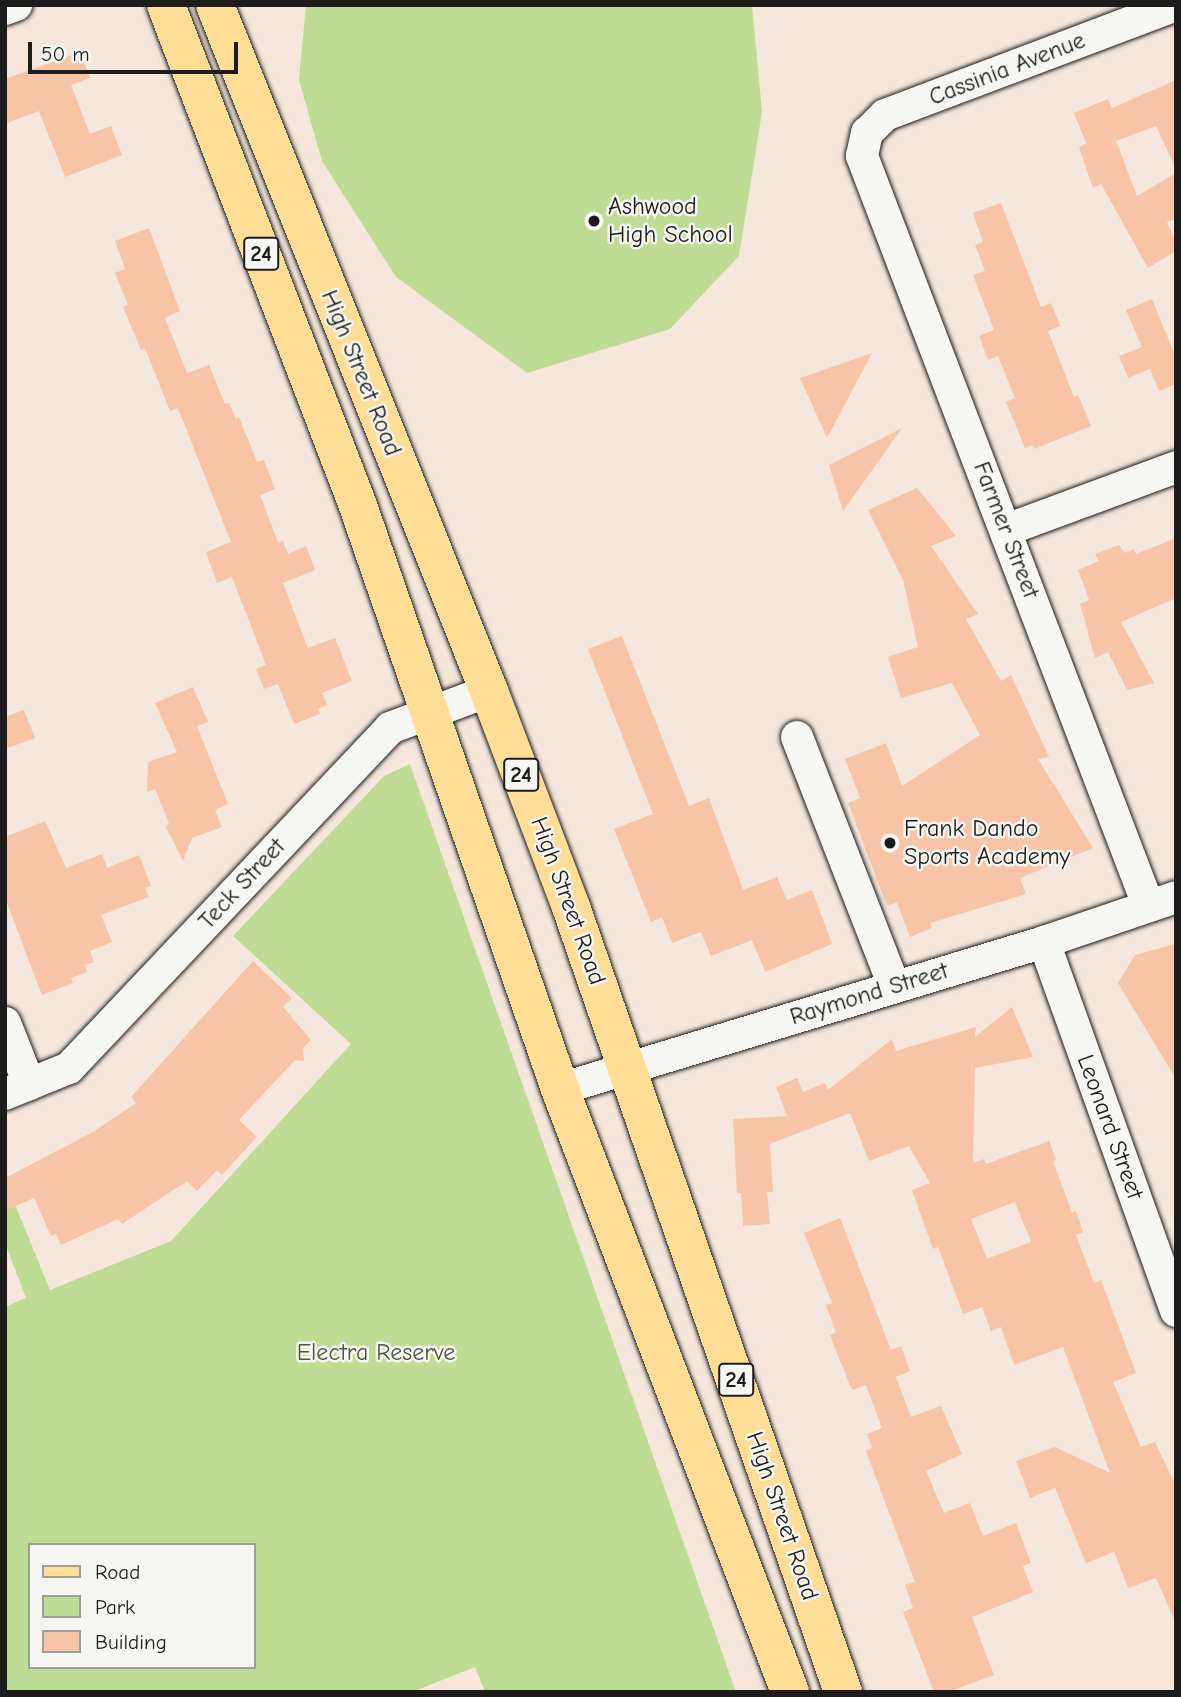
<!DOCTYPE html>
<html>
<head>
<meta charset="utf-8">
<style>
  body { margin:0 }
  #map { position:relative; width:1181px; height:1697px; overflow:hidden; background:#f6e7dc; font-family:"Comic Neue",sans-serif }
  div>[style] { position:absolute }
  .green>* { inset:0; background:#bedc94 }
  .building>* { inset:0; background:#f7c4a7 }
  .roads { filter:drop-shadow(0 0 2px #1c1c1c) drop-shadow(0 0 2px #1c1c1c) }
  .minor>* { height:32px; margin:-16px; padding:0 16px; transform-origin:16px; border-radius:16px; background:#f6f6f2 }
  .major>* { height:38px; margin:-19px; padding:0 19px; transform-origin:19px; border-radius:19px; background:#fedd96 }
  .dots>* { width:19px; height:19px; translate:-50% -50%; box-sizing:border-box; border:4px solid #f6f6f2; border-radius:50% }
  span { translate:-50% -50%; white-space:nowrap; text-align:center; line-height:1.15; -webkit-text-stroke:5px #f6f6f2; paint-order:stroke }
  .shield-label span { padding:2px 5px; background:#f6f6f2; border:2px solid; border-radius:5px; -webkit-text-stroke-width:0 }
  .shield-label { font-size:23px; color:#1c1c1c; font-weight:700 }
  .street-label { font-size:24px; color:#1c1c1c }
  .poi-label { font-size:24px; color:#1c1c1c }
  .left { translate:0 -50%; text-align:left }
  .park-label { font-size:24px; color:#4d5640 }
  .frame { position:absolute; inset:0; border:7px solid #1c1c1c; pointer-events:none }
  .legend { position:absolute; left:28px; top:1543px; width:228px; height:126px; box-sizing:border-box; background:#f6f6f2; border:2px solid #9f9f9c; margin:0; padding:9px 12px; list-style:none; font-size:21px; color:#1c1c1c }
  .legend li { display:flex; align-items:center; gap:14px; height:35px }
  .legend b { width:35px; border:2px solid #9f9f9c }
  .scale { position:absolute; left:28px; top:42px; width:210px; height:32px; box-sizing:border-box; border:4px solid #1c1c1c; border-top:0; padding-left:9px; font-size:21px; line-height:24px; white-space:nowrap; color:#1c1c1c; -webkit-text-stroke:5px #f6f6f2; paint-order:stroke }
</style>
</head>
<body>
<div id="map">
  <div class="green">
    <i style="clip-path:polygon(306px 5px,752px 5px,762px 112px,739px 256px,670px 329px,527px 373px,396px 277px,322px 161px,299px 80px)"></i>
    <i style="clip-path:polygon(evenodd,410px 764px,736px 1692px,485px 1692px,475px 1667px,412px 1692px,5px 1692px,5px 1307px,26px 1298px,5px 1243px,5px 1180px,50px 1290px,171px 1241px,351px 1044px,233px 936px,384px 776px,410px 764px,30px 1545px,254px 1545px,254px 1667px,30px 1667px,30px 1545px)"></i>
  </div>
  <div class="building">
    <i style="clip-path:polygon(80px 52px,90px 78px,71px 85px,90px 134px,111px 126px,122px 155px,65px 177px,39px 111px,5px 124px,5px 79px)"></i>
    <i style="clip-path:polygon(1176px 80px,1176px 169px,1156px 126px,1116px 141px,1137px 196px,1176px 173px,1176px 219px,1167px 222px,1176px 242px,1176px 251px,1148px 268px,1101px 184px,1093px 188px,1079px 148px,1086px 143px,1074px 113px,1108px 99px,1112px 108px)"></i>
    <i style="clip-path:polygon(1001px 203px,1041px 307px,1051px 303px,1060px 326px,1048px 331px,1074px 397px,1078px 395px,1091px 426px,1034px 449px,1032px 445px,1025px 448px,1006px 402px,1015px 398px,998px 356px,988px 360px,979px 336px,994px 330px,973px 275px,985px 271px,975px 245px,983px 242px,973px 213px)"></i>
    <i style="clip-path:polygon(149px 228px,180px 311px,165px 318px,187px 373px,209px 365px,225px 404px,229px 403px,236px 419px,239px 417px,257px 462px,264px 460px,275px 489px,260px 495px,278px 542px,283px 541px,288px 554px,306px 546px,315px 570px,283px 583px,308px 648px,335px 638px,352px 681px,322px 693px,327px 705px,318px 709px,320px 714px,294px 724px,278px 684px,264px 689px,256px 669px,266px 665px,232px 577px,217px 583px,206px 552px,231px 542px,179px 411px,178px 408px,170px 411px,145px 348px,141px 350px,123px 307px,128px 305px,115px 273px,125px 269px,115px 241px)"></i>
    <i style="clip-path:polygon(1152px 299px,1176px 358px,1176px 384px,1159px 391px,1150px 369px,1128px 378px,1119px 356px,1142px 347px,1126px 310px)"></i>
    <i style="clip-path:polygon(872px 353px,827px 438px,800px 378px)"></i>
    <i style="clip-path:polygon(902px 428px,868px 476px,843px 511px,829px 465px)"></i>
    <i style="clip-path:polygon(917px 488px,956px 536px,931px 546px,978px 614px,966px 619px,1001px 681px,1011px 675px,1049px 757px,1038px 759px,1093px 848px,1020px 878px,1026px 894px,930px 923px,932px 928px,910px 937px,897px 902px,887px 906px,848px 803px,860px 798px,845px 759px,886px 743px,902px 786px,980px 735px,952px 683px,901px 698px,888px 657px,918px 647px,903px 580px,868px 510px)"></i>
    <i style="clip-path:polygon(1176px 538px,1176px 598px,1121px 622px,1154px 683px,1127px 690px,1108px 652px,1095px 658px,1080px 604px,1089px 600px,1078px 570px,1099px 561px,1095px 554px,1119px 545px,1125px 553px,1134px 549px,1136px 554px)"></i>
    <i style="clip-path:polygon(622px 636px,689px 806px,709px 798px,743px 890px,777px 877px,787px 900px,812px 890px,832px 944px,765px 972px,752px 940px,711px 956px,701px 932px,672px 943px,662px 917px,651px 922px,614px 829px,653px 814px,588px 649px)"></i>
    <i style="clip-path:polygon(193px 687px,208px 722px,197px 726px,228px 804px,215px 810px,222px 827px,192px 838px,183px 861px,166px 827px,169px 823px,155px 789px,147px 792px,148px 762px,177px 752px,155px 703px)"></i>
    <i style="clip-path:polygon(24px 710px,35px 738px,5px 749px,5px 717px)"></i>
    <i style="clip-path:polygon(45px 821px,66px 868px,102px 854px,107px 868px,139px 855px,151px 886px,145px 888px,149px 897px,101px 915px,112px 942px,90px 951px,94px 962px,85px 965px,87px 972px,71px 978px,73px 983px,42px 995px,5px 898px,5px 837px)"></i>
    <i style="clip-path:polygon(1176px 944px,1176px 1079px,1118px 983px,1135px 955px)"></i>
    <i style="clip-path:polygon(253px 961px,292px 998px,283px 1007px,311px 1040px,303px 1048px,304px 1061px,295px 1060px,239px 1120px,257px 1137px,222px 1175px,217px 1170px,197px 1191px,187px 1181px,122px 1224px,118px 1219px,61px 1245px,56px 1234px,51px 1236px,34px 1198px,5px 1211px,5px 1178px,93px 1132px,136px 1103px,131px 1097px)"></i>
    <i style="clip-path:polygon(evenodd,1012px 1007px,1033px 1057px,975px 1068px,973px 1163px,984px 1159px,986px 1164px,1049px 1141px,1056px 1160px,1053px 1161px,1072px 1213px,1076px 1211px,1083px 1232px,1076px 1235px,1093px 1280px,1094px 1283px,1101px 1280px,1136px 1373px,1113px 1382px,1141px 1447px,1155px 1442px,1176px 1486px,1176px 1624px,1156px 1578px,1128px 1588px,1114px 1552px,1086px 1563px,1055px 1488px,1030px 1498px,1016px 1461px,1055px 1447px,1110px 1473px,1063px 1347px,1014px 1365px,1001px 1327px,991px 1331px,982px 1307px,963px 1314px,938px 1247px,933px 1249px,912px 1190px,930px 1183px,909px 1146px,869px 1161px,850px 1113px,770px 1144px,773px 1192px,767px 1192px,770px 1224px,743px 1226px,741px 1193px,737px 1193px,733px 1119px,787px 1116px,776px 1087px,797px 1078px,803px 1092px,825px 1083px,828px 1090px,892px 1039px,896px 1051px,976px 1027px,975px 1037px,1012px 1007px,1015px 1202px,1031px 1242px,987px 1259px,971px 1219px,1015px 1202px)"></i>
    <i style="clip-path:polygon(840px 1218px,891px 1350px,901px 1346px,910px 1371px,896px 1377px,911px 1417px,941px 1406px,962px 1454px,926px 1471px,944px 1513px,970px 1503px,983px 1536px,1016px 1523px,1031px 1563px,1023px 1566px,1033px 1592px,972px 1617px,994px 1675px,948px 1692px,934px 1692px,903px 1612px,913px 1608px,905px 1585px,915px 1582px,866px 1451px,872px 1448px,867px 1434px,882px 1428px,866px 1385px,852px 1390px,839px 1358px,830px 1335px,836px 1332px,826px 1305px,832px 1303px,804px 1233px)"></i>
  </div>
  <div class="roads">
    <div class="minor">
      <i style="left:5px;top:9px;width:12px;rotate:-20deg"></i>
      <i style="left:1006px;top:530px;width:181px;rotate:-20.3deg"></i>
      <i style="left:797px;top:737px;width:267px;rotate:68.7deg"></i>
      <i style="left:1148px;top:905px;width:802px;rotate:-110.9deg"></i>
      <i style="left:862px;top:156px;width:24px;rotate:-78deg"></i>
      <i style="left:867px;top:133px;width:25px;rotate:-45deg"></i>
      <i style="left:885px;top:115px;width:311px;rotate:-20.7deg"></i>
      <i style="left:1044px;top:942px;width:392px;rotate:70.3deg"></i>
      <i style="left:5px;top:1023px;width:66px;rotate:68.5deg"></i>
      <i style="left:560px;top:1089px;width:506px;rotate:-16.89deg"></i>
      <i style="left:1044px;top:942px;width:139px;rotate:-18.8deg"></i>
      <i style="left:5px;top:1094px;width:69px;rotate:-22.1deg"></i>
      <i style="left:69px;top:1068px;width:468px;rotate:-46.6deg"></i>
      <i style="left:390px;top:728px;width:106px;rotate:-20.5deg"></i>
    </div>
    <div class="major">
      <i style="left:166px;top:5px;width:533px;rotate:69.02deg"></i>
      <i style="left:357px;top:503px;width:620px;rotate:70.89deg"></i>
      <i style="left:560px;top:1089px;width:645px;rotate:69.12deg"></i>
      <i style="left:215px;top:5px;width:739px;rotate:68.23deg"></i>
      <i style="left:489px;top:691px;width:231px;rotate:69.2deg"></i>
      <i style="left:571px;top:907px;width:831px;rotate:70.89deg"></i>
    </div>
  </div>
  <div class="dots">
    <i style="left:594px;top:221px;background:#1c1c1c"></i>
    <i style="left:890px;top:843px;background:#1c1c1c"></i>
  </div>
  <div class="shield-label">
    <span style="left:261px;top:254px">24</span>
    <span style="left:521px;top:775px">24</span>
    <span style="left:736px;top:1380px">24</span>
  </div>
  <div class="street-label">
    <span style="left:1007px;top:69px;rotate:-21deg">Cassinia Avenue</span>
    <span style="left:361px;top:373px;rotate:68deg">High Street Road</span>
    <span style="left:1006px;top:530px;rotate:69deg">Farmer Street</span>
    <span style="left:242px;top:884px;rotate:-47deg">Teck Street</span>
    <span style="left:568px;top:901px;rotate:70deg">High Street Road</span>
    <span style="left:869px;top:994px;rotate:-17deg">Raymond Street</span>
    <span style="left:1110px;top:1127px;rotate:70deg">Leonard Street</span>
    <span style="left:782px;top:1516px;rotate:71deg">High Street Road</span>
  </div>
  <div class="poi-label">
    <span class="left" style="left:608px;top:221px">Ashwood<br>High School</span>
    <span class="left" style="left:904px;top:843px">Frank Dando<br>Sports Academy</span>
  </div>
  <div class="park-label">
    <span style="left:376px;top:1353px">Electra Reserve</span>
  </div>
  <div class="frame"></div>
  <ul class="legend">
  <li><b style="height:9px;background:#fedd96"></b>Road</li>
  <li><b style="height:19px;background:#bedc94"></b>Park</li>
  <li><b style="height:19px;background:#f7c4a7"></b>Building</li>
  </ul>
  <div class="scale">50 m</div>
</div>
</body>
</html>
